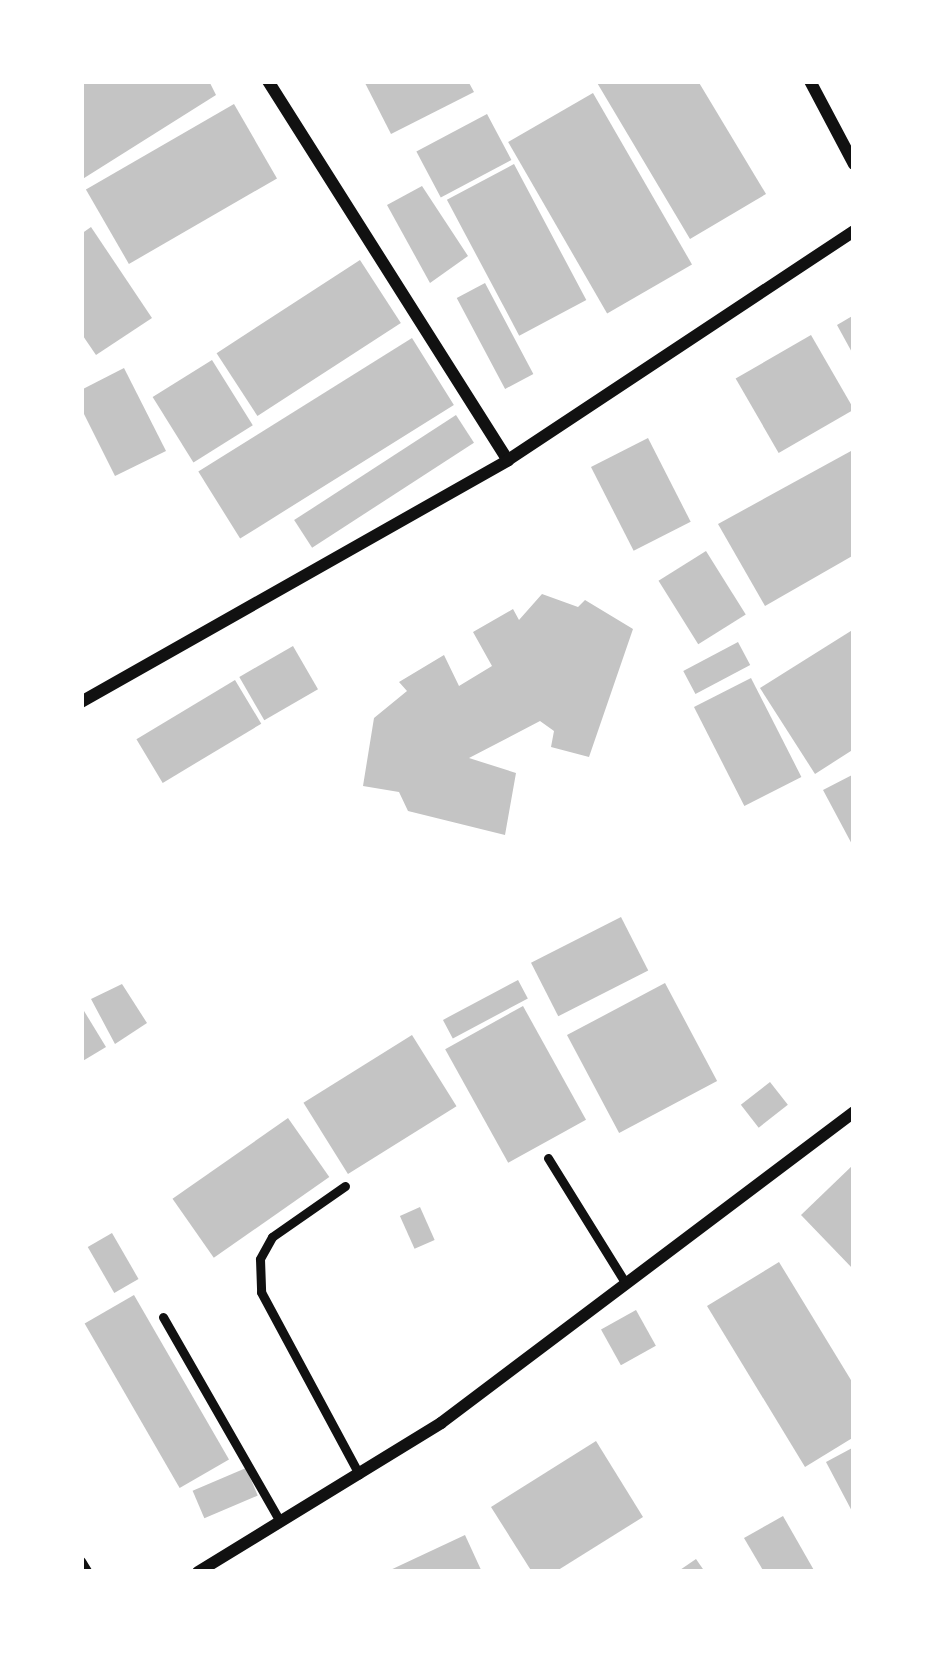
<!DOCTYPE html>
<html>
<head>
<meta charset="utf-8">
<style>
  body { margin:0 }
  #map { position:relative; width:935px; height:1653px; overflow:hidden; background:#fff; font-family:"Roboto Condensed",sans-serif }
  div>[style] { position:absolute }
  .building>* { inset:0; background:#c4c4c4; transform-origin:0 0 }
  .service>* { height:9px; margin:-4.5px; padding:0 4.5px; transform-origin:4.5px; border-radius:4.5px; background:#111 }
  .minor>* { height:12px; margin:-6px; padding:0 6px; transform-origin:6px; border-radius:6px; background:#111 }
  span { translate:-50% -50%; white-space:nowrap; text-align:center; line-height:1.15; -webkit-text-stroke:12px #fff; paint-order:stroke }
  .frame { position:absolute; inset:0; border:84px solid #fff; pointer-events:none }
</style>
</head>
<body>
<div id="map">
  <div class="building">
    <i style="clip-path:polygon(81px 81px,209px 81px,216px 95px,81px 180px)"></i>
    <i style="clip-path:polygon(364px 81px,468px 81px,474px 92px,391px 134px)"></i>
    <i style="clip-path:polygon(596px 81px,698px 81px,766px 194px,690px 239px)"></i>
    <i style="left:593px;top:93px;width:198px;height:98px;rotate:60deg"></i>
    <i style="left:234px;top:104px;width:86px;height:171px;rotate:60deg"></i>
    <i style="left:487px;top:114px;width:52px;height:80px;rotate:62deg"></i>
    <i style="left:514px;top:164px;width:154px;height:76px;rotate:62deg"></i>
    <i style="clip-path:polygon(422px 186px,468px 256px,430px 283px,387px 205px)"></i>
    <i style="clip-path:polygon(91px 227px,152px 318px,96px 355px,81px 333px,81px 234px)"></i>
    <i style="left:360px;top:260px;width:75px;height:171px;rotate:57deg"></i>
    <i style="left:485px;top:283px;width:103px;height:32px;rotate:62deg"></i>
    <i style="clip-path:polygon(854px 315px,854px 356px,837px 325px)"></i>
    <i style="left:811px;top:335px;width:86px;height:87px;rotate:60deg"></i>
    <i style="left:412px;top:338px;width:79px;height:252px;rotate:58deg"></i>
    <i style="left:212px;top:360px;width:77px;height:70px;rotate:58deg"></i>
    <i style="clip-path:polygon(124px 368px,166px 451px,115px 476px,81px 408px,81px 390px)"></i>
    <i style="left:456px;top:415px;width:33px;height:193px;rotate:57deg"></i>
    <i style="left:648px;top:438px;width:94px;height:64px;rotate:63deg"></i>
    <i style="clip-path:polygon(851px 451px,854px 555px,765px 606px,718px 524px)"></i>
    <i style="left:706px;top:551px;width:75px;height:56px;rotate:58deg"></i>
    <i style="clip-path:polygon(542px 594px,578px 607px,585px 600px,633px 629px,589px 757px,551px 747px,554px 731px,540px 721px,469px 758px,516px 773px,505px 835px,408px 811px,399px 792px,363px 786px,374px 718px,407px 691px,399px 682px,444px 655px,459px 686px,492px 666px,473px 632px,513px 609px,519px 620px)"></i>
    <i style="clip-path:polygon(854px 629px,854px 749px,815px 774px,760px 688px)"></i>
    <i style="left:738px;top:642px;width:26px;height:62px;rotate:62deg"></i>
    <i style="left:293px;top:646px;width:50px;height:62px;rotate:60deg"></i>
    <i style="left:751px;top:678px;width:111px;height:64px;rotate:63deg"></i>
    <i style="left:235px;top:680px;width:51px;height:115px;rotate:59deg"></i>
    <i style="clip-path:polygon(854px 774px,854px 848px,823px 790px)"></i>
    <i style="left:621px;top:917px;width:60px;height:101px;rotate:63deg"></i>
    <i style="left:518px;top:980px;width:21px;height:85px;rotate:62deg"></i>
    <i style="left:665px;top:983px;width:111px;height:111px;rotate:62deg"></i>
    <i style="clip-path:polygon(122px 984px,147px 1023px,115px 1044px,91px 999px)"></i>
    <i style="clip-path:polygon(81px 1006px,106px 1047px,81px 1062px)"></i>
    <i style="left:523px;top:1006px;width:130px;height:89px;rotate:61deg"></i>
    <i style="left:412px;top:1035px;width:84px;height:128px;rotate:58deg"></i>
    <i style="left:770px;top:1082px;width:29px;height:37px;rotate:52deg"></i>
    <i style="left:288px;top:1118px;width:72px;height:141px;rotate:55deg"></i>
    <i style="clip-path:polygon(854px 1164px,854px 1270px,801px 1215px)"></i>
    <i style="left:420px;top:1207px;width:36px;height:22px;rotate:66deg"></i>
    <i style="left:112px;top:1233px;width:53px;height:28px;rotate:60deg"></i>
    <i style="clip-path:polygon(779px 1262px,854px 1385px,854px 1437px,805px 1467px,707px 1306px)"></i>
    <i style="left:134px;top:1295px;width:190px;height:57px;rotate:60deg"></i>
    <i style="left:636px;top:1310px;width:41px;height:40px;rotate:61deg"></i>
    <i style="clip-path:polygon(596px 1441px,643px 1517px,555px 1572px,532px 1572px,491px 1507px)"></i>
    <i style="clip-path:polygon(854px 1447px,854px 1515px,826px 1462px)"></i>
    <i style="left:246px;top:1468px;width:30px;height:58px;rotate:67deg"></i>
    <i style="clip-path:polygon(783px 1516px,815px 1572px,764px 1572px,744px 1538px)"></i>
    <i style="clip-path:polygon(465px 1535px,482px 1572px,386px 1572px)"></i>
    <i style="clip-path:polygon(696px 1559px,705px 1572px,677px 1572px)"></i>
  </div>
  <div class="service">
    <i style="left:548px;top:1158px;width:148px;rotate:58.2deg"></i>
    <i style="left:345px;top:1186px;width:89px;rotate:145.1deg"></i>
    <i style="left:272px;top:1237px;width:25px;rotate:119deg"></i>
    <i style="left:260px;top:1259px;width:33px;rotate:88deg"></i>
    <i style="left:261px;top:1292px;width:207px;rotate:61.7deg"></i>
    <i style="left:163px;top:1317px;width:235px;rotate:60.2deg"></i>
    <i style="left:81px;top:1561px;width:13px;rotate:58deg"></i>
  </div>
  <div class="minor">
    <i style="left:268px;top:81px;width:449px;rotate:57.7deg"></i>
    <i style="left:810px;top:81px;width:94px;rotate:62.1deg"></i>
    <i style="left:81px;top:702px;width:491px;rotate:-29.5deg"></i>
    <i style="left:508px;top:460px;width:415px;rotate:-33.5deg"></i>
    <i style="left:198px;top:1572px;width:285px;rotate:-31.5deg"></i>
    <i style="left:441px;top:1423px;width:517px;rotate:-36.98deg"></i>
  </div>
  <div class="frame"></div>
</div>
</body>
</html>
